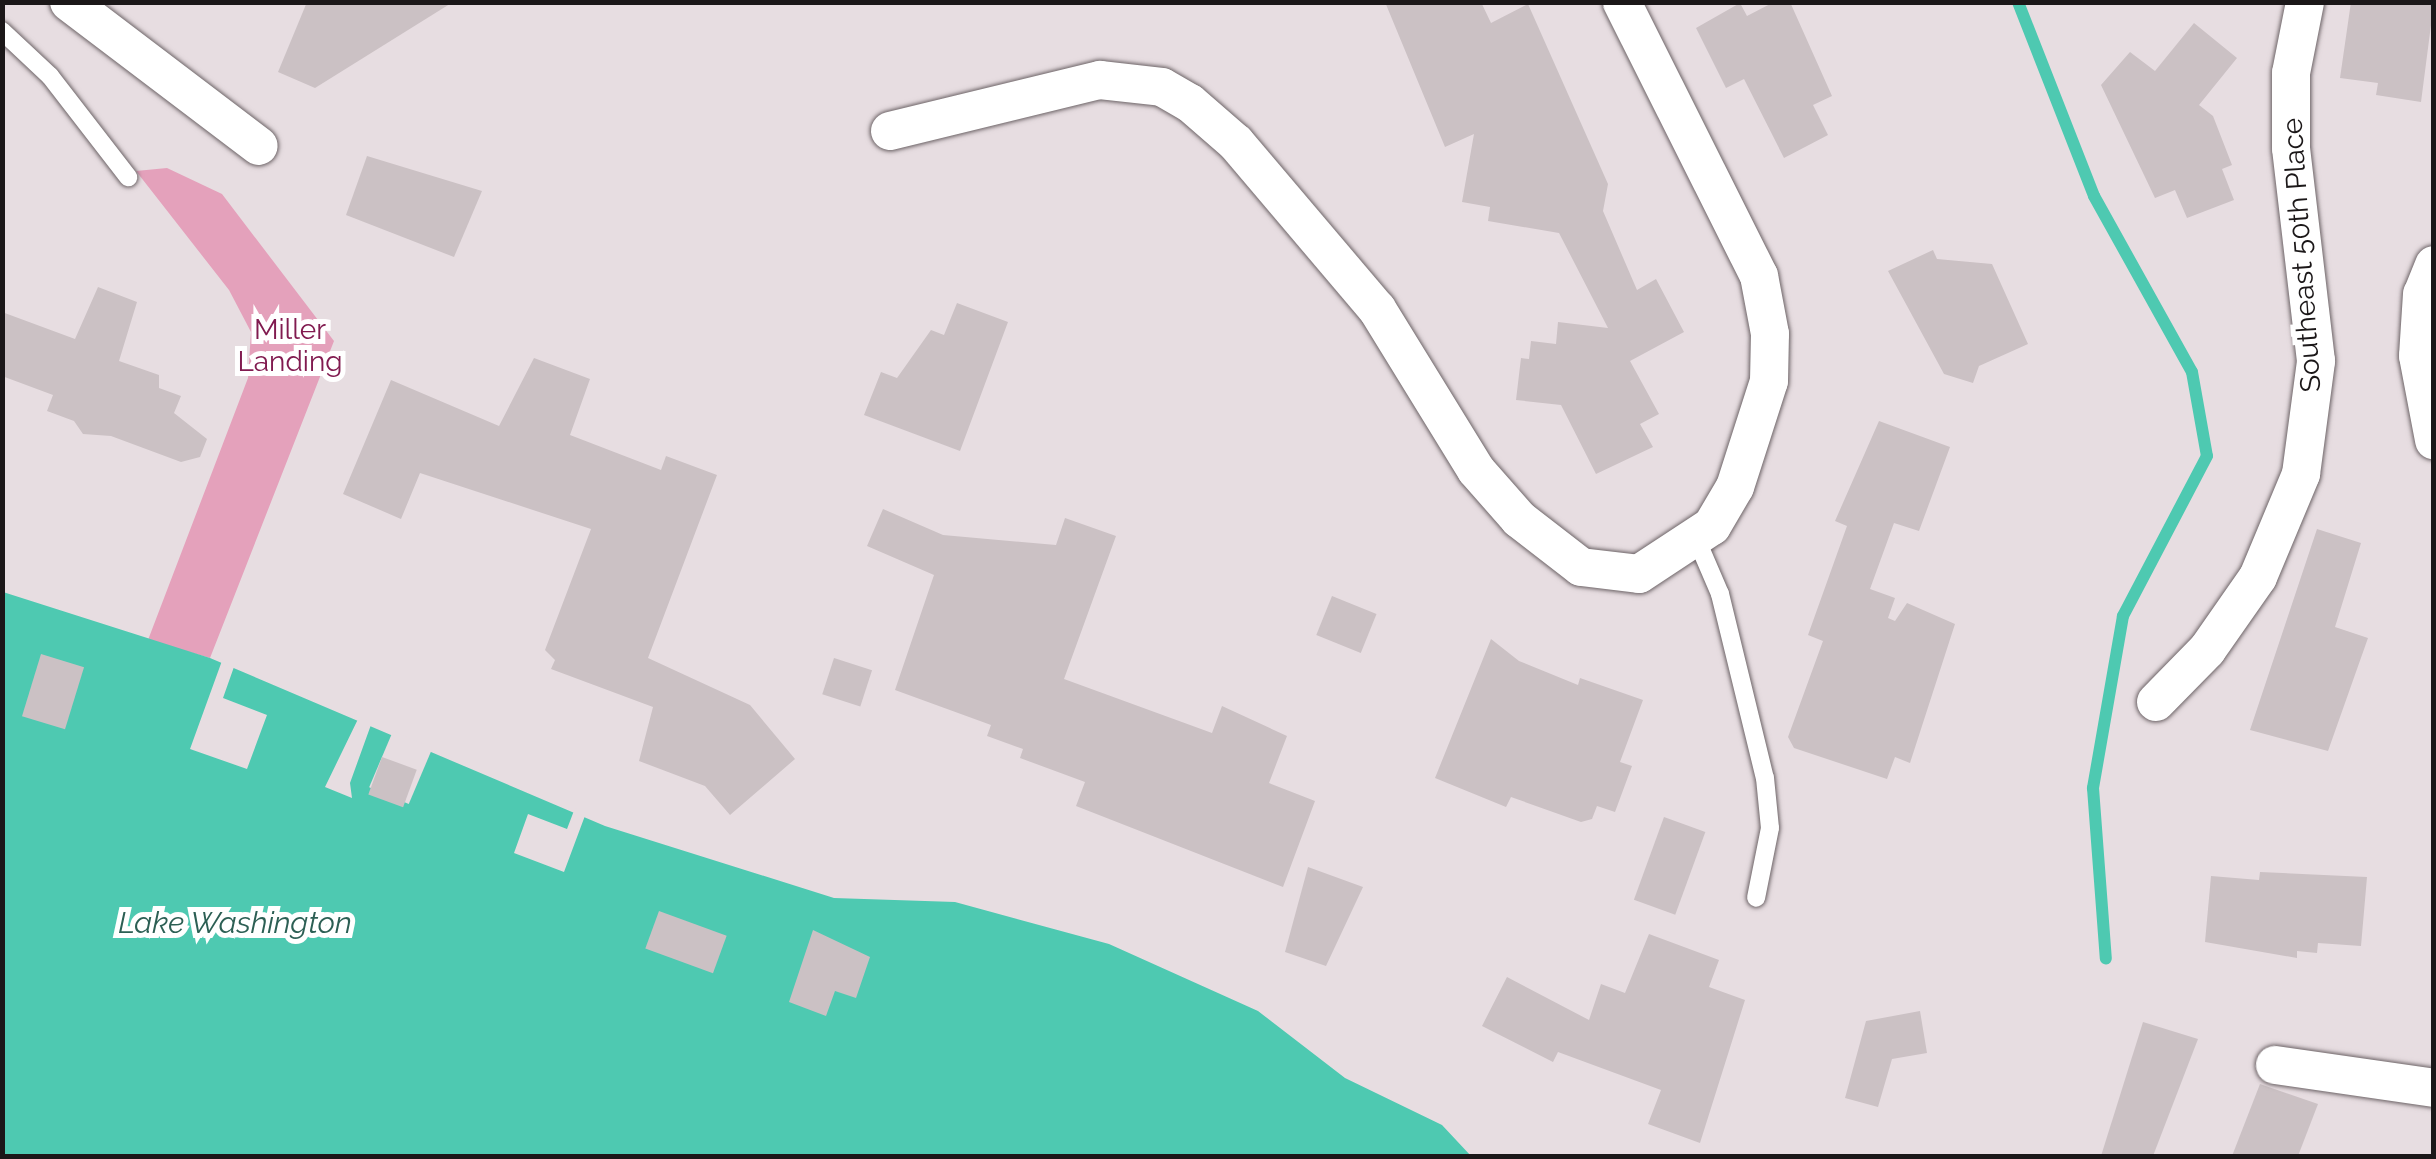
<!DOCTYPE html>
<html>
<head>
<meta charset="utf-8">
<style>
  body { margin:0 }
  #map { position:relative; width:2436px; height:1159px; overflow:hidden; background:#e7dde1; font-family:Raleway,sans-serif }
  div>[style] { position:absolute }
  .green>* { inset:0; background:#e4a1bb }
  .water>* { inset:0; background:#4ec9b1 }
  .pier>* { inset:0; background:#e7dde1; transform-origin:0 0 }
  .stream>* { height:12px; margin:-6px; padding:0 6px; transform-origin:6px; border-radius:6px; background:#4ec9b1 }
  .building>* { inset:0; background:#cbc1c4; transform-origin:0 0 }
  .roads { filter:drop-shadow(0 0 2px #6d6467) drop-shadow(0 0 2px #6d6467) }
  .service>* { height:18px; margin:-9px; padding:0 9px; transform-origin:9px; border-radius:9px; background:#fff }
  .minor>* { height:38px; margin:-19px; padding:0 19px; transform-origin:19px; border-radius:19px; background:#fff }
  span { translate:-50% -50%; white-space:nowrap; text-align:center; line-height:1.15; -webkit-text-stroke:10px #fff; paint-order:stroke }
  .street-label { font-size:28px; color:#1b1718 }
  .park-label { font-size:28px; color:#811b50 }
  .water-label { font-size:30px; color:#2c5f54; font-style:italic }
  .frame { position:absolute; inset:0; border:5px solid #1b1718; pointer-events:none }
</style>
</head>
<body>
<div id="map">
  <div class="green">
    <i style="clip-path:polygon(167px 168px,222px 194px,334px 341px,210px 658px,148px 640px,248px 378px,251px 332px,229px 290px,136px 171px)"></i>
  </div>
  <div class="water">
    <i style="clip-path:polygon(3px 592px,210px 658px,605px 826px,834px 898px,955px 902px,1109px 944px,1258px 1011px,1345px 1078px,1442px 1125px,1471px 1156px,3px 1156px)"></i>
  </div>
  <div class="pier">
    <i style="clip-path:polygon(223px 658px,235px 664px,223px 698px,267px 715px,247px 769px,190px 749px)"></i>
    <i style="clip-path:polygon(359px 717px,372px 722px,350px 783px,352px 798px,325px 787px)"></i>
    <i style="left:393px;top:731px;width:43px;height:61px;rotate:23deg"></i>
    <i style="clip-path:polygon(575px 808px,586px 813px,564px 872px,514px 853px,528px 814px,567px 829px)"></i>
  </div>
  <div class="stream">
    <i style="left:2018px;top:2px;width:208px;rotate:68.6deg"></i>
    <i style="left:2094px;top:196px;width:201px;rotate:60.9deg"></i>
    <i style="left:2192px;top:372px;width:85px;rotate:79.9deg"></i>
    <i style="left:2207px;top:456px;width:181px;rotate:117.7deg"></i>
    <i style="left:2123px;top:616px;width:175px;rotate:99.9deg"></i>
    <i style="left:2093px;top:788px;width:171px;rotate:85.7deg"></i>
  </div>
  <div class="building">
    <i style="clip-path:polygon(307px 2px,453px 2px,315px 88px,278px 72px)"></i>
    <i style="clip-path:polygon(1385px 2px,1481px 2px,1491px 23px,1528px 4px,1608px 184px,1603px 211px,1637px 290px,1656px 279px,1684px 332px,1630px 361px,1659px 414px,1640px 424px,1653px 447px,1596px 474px,1561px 405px,1516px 400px,1521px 358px,1529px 359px,1531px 341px,1556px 344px,1558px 322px,1608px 328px,1559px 233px,1488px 221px,1490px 207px,1462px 202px,1474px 134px,1445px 147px)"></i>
    <i style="clip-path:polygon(1774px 2px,1790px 2px,1832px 96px,1813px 105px,1828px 135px,1784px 158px,1744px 79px,1726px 88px,1696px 28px,1740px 3px,1747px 16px)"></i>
    <i style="clip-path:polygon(2351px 2px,2434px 2px,2421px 102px,2376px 95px,2378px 83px,2340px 78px)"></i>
    <i style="clip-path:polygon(2194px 23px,2237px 58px,2199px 105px,2213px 116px,2232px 165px,2222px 169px,2234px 200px,2187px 218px,2175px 190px,2155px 198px,2101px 85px,2130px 52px,2155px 71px)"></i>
    <i style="clip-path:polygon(367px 156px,482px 191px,454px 257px,346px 215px)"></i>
    <i style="clip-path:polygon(1933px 250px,1937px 259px,1992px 264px,2028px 344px,1979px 366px,1973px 383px,1944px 374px,1888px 271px)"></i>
    <i style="clip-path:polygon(98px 287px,137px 302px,119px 361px,159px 375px,159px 388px,181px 396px,174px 413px,207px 439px,200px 457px,181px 462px,111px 436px,83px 434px,74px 421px,47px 411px,53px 395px,2px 376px,2px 312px,75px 339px)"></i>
    <i style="clip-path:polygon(957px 303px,1008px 322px,960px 451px,864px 415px,881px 372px,897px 378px,931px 330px,944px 335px)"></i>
    <i style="clip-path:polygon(534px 358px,590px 379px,570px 435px,661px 470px,666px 456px,717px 475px,648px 658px,750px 705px,795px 759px,730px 815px,705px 786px,639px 761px,653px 707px,551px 669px,555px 660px,545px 650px,591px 529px,420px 473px,401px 519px,343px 494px,391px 380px,499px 426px)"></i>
    <i style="clip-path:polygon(1879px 421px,1950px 447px,1919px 531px,1894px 523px,1870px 589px,1895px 598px,1888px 618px,1895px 621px,1907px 603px,1955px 624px,1910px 763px,1895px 757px,1887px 779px,1794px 748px,1788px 737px,1823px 641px,1808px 635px,1847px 526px,1835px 521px)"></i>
    <i style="clip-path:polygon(883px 509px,943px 535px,1056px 545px,1065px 518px,1116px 536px,1064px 679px,1212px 733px,1222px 706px,1287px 736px,1269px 783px,1315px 801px,1283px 887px,1076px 806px,1085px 782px,1020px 758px,1023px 749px,987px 736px,991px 725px,895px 690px,934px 575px,867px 546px)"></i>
    <i style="clip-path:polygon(2317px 529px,2361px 543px,2335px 627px,2368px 638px,2328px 751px,2250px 730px)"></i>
    <i style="left:1332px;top:596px;width:48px;height:42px;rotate:22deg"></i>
    <i style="clip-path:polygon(1491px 639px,1519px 661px,1578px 685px,1580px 678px,1643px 700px,1620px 762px,1632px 766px,1615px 812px,1597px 806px,1592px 819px,1581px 822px,1511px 797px,1506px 807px,1435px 778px)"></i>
    <i style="left:41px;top:654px;width:45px;height:65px;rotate:17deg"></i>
    <i style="left:834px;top:658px;width:40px;height:38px;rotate:18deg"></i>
    <i style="left:382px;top:757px;width:37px;height:40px;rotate:20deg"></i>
    <i style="left:1664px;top:817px;width:44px;height:88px;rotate:20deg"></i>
    <i style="clip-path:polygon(1308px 867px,1363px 887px,1326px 966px,1285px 952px)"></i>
    <i style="clip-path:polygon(2260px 872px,2367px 877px,2361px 946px,2318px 943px,2317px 953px,2297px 951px,2297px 958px,2205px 942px,2211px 876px,2259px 880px)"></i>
    <i style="left:659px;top:911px;width:72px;height:40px;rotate:20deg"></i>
    <i style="clip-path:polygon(813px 930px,870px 957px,856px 998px,835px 991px,826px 1016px,789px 1002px)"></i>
    <i style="clip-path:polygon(1649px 934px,1719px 960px,1709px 987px,1745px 1000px,1700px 1143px,1648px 1124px,1661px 1090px,1558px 1052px,1553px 1062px,1482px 1026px,1507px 977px,1589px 1020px,1601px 984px,1625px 993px)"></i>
    <i style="clip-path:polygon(1920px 1011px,1927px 1053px,1892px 1059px,1878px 1107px,1845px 1098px,1866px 1021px)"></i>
    <i style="clip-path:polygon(2143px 1022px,2198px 1039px,2153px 1156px,2101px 1156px)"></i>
    <i style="clip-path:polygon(2260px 1084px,2318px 1104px,2298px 1156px,2232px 1156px)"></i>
  </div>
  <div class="roads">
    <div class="service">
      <i style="left:2px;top:31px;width:66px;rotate:43.2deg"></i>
      <i style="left:50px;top:76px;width:128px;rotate:52.3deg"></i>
      <i style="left:1696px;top:538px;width:61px;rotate:66.8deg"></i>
      <i style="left:1720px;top:594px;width:189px;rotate:76.3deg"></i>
      <i style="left:1765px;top:778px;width:50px;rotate:84.3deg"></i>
      <i style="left:1770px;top:828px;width:71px;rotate:101.3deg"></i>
    </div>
    <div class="minor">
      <i style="left:69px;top:2px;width:238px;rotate:37.2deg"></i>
      <i style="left:890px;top:131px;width:216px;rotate:-13.7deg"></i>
      <i style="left:1100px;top:80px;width:62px;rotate:6.4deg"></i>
      <i style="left:1162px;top:87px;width:32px;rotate:30deg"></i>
      <i style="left:1190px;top:103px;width:61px;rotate:41deg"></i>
      <i style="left:1236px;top:143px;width:218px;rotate:49.7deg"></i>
      <i style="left:1377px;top:309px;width:189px;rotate:58.4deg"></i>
      <i style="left:1476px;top:470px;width:65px;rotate:48.7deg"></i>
      <i style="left:1519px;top:519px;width:78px;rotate:37.7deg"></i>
      <i style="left:1581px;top:567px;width:58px;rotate:6.9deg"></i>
      <i style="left:1639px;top:574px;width:87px;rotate:-33.3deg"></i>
      <i style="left:1712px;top:526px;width:45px;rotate:-59.5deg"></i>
      <i style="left:1735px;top:487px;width:111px;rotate:-72.2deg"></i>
      <i style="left:1769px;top:381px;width:47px;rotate:-88.8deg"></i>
      <i style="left:1770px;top:334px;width:59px;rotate:-100.7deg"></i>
      <i style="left:1759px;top:276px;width:306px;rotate:-116.6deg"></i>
      <i style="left:2434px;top:265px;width:31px;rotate:112deg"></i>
      <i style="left:2422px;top:294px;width:62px;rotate:93.7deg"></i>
      <i style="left:2418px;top:356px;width:86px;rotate:79.2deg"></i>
      <i style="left:2156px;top:702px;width:73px;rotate:-45.6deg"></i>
      <i style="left:2207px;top:650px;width:89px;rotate:-55.1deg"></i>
      <i style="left:2258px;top:577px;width:112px;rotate:-67.3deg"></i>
      <i style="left:2301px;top:474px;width:114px;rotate:-82.4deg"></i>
      <i style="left:2316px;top:361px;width:214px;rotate:-96.7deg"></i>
      <i style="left:2291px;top:148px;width:75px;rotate:-90deg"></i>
      <i style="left:2291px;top:73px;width:72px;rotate:-78.8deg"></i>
      <i style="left:2275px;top:1065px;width:161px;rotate:8.2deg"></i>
    </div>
  </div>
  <div class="street-label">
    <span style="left:2302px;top:255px;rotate:-94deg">Southeast 50th Place</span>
  </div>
  <div class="park-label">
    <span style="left:290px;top:346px">Miller<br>Landing</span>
  </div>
  <div class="water-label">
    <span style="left:235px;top:923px">Lake Washington</span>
  </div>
  <div class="frame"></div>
</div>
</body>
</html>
